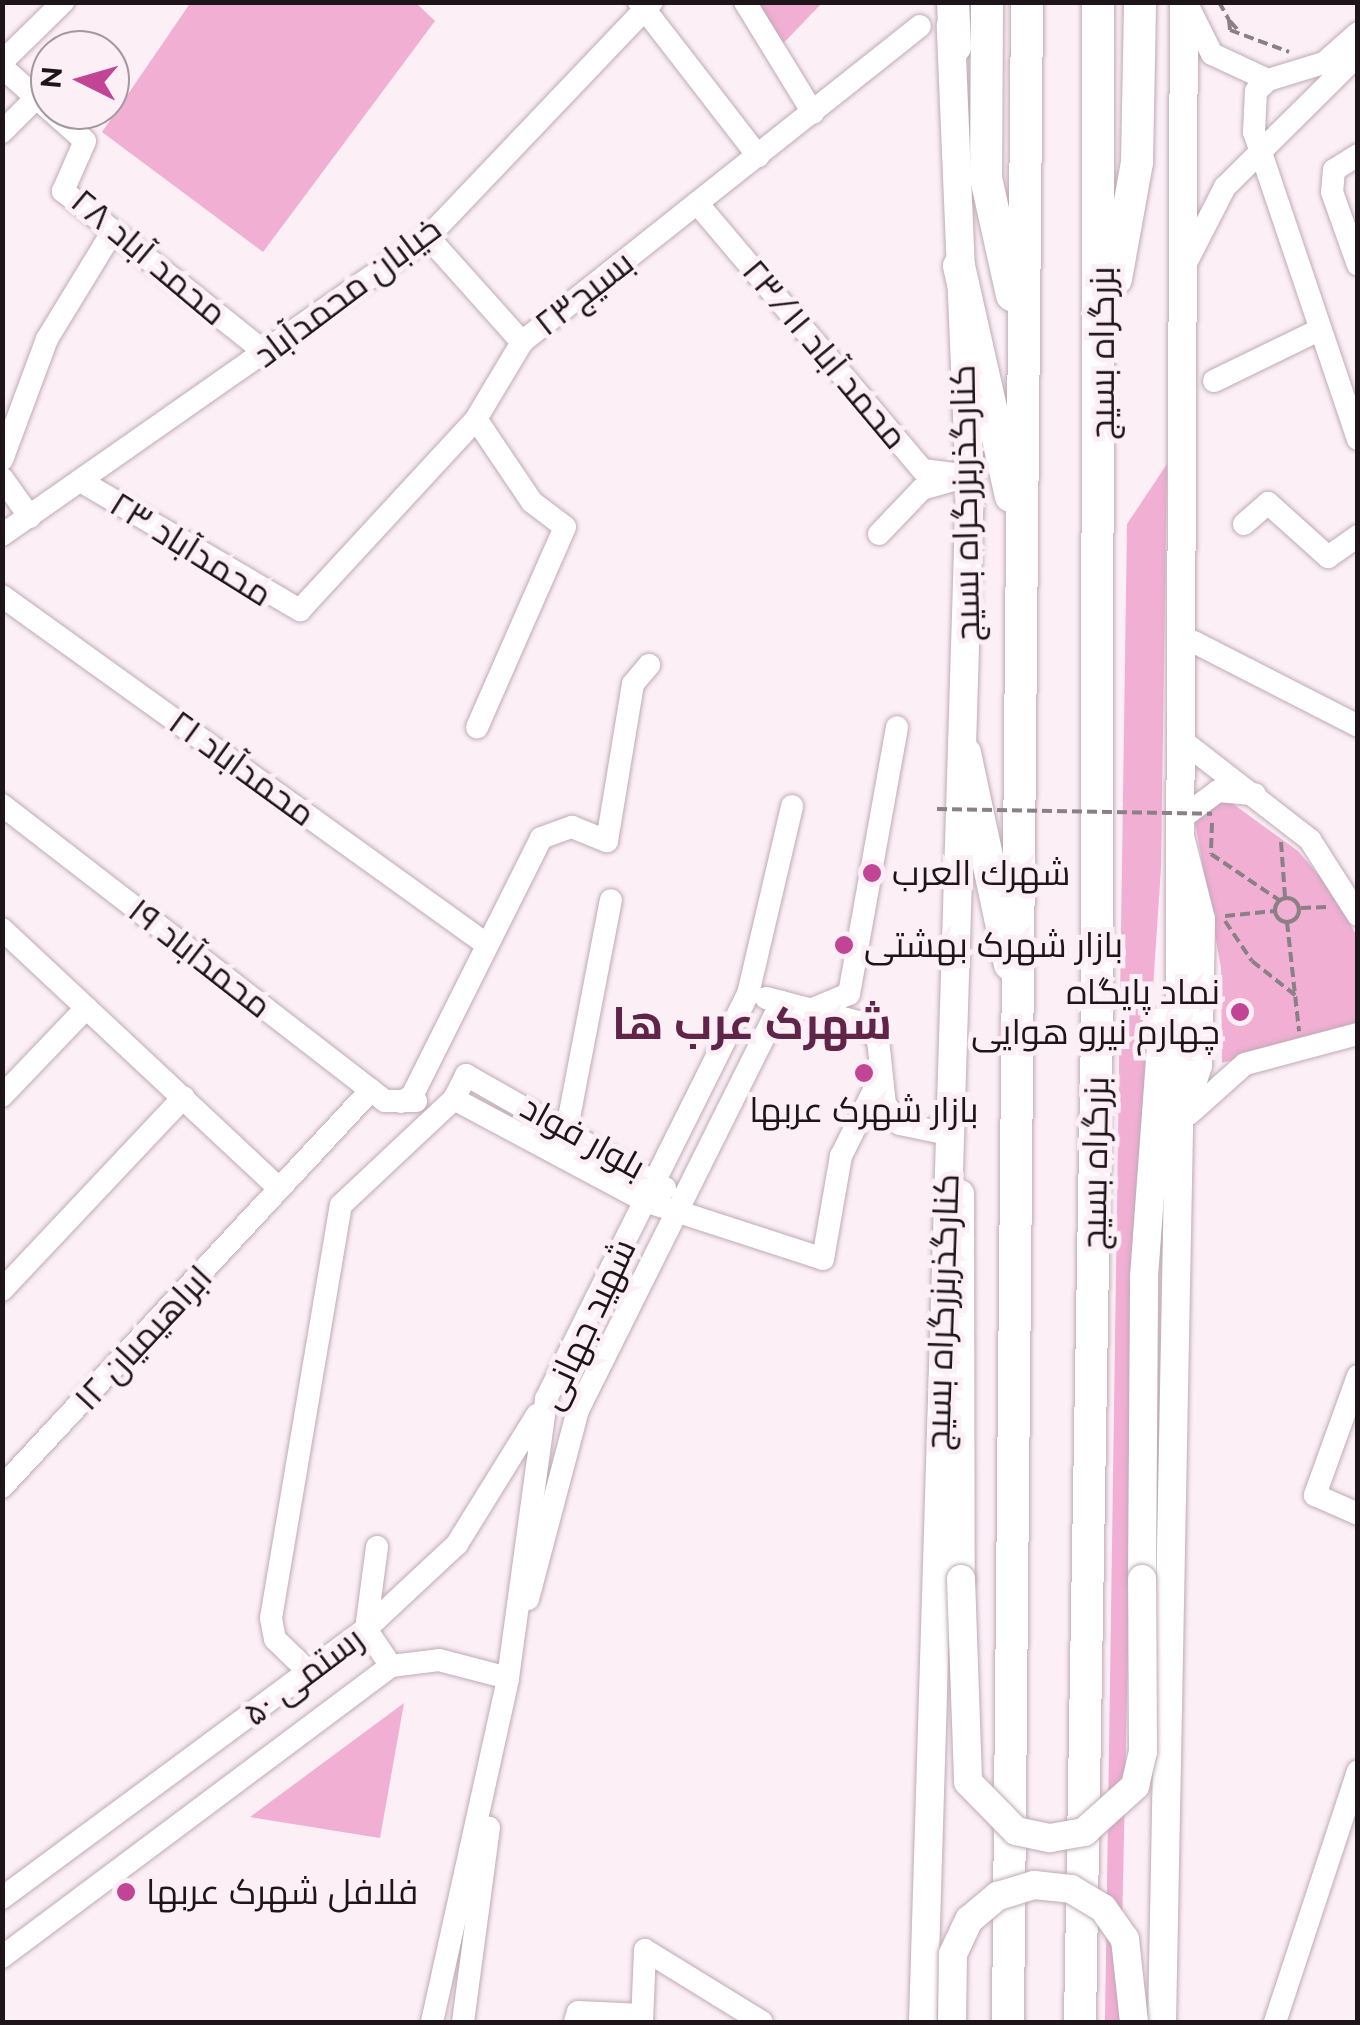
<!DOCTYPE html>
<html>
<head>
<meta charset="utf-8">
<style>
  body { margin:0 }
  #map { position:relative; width:1360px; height:2025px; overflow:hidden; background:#fceff6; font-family:Raleway,Cairo,sans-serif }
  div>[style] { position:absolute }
  .green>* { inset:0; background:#f0afd3 }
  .path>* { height:4px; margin-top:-2px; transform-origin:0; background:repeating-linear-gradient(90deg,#8a8085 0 10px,transparent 0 15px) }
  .path>.ring { margin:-2px; padding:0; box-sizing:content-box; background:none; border:4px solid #8a8085; border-radius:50% }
  .roads { filter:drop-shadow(0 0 2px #bfaab5) drop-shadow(0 0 2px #bfaab5) }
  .minor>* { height:22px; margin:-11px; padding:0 11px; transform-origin:11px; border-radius:11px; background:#fff }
  .major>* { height:28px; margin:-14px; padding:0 14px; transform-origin:14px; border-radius:14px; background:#fff }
  .highway>* { height:32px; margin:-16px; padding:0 16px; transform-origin:16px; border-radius:16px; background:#fff }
  .path-bridge>* { height:4px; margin-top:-2px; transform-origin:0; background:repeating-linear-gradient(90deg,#8a8085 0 10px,transparent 0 15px) }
  .bridges { filter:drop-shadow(0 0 2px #bfaab5) drop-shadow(0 0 2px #bfaab5) }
  .major-bridge>* { height:28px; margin:-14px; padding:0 14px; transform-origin:14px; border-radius:14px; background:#fff }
  .dots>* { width:28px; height:28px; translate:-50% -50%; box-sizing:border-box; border:5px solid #fceff6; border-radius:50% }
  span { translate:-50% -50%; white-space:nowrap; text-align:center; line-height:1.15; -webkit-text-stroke:10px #fceff6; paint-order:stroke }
  .street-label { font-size:35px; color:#1d1519 }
  .poi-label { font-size:35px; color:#1d1519 }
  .left { translate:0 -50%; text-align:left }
  .right { translate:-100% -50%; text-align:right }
  .district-label { font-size:45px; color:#602449; font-weight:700 }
  .frame { position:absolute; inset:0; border:5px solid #1d1519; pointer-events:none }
  .north { position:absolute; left:30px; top:30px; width:100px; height:100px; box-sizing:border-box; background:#fceff6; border:2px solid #a3989e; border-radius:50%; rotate:275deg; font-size:28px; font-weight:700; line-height:40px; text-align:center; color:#1d1519 }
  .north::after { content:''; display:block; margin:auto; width:35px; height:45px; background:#c14594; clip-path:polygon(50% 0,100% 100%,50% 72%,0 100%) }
</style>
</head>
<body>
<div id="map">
  <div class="green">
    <i style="clip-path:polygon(191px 2px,416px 3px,435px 21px,263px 252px,102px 132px)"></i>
    <i style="clip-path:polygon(748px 3px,822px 3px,772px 55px)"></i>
    <i style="clip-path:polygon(1167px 464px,1161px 868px,1137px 1228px,1120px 2022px,1105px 2022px,1127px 524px)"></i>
    <i style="clip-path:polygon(1229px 801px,1298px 851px,1335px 894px,1357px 937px,1357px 1024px,1222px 1063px,1221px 968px,1195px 822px,1206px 803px)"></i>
    <i style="clip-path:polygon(404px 1703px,380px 1838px,250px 1817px)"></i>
  </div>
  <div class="path">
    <i style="left:1219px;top:2px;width:21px;rotate:61deg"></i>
    <i style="left:1237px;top:29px;width:12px;rotate:-132deg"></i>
    <i style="left:1229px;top:20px;width:10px;rotate:84deg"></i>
    <i style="left:1230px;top:30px;width:63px;rotate:20.4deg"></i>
    <i style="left:1212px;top:823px;width:31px;rotate:92deg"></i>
    <i style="left:1211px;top:854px;width:82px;rotate:34.1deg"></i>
    <i style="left:1281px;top:842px;width:55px;rotate:85.8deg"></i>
    <i class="ring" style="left:1275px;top:898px;width:20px;height:20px"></i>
    <i style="left:1301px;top:908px;width:26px;rotate:-2deg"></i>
    <i style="left:1225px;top:916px;width:50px;rotate:-5.7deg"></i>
    <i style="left:1225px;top:921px;width:48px;rotate:56deg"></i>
    <i style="left:1252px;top:961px;width:55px;rotate:38.3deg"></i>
    <i style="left:1287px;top:922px;width:110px;rotate:83.7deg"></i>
  </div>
  <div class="roads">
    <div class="minor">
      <i style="left:639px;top:2px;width:195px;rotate:52.3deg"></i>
      <i style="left:745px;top:2px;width:130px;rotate:58.5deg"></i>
      <i style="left:1186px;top:2px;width:58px;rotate:63.4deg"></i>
      <i style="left:1212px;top:54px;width:62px;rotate:24.9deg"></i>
      <i style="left:1268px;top:80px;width:59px;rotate:-16.9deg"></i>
      <i style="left:1324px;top:63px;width:45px;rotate:-41.4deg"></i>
      <i style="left:2px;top:62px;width:86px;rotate:-44.5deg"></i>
      <i style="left:2px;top:67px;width:111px;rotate:41.7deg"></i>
      <i style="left:85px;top:141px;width:55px;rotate:113.7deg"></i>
      <i style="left:63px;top:191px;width:260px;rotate:38.6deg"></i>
      <i style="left:1268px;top:80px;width:16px;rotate:137deg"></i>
      <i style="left:1256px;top:91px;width:41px;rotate:92.8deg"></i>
      <i style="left:1254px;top:132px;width:324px;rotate:71.3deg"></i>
      <i style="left:2px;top:132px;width:45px;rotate:-45deg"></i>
      <i style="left:1358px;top:155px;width:28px;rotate:148deg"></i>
      <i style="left:1334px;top:170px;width:22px;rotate:95deg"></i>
      <i style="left:1332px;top:192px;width:77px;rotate:70.4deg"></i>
      <i style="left:697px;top:203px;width:350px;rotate:49.8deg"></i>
      <i style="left:923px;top:470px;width:46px;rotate:7.4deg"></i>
      <i style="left:428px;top:237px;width:141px;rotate:48.2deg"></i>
      <i style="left:1185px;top:265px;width:88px;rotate:-62.9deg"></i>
      <i style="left:1225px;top:187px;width:187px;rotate:-44.8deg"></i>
      <i style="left:1214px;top:381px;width:114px;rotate:-25.9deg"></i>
      <i style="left:476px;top:419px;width:100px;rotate:56deg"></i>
      <i style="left:532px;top:502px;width:41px;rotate:37.1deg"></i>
      <i style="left:565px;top:527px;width:219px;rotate:113.7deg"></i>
      <i style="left:2px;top:460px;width:129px;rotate:-69.6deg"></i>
      <i style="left:47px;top:339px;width:123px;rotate:-58.6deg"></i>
      <i style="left:2px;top:478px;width:48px;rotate:54.3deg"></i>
      <i style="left:84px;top:483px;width:251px;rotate:30.5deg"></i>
      <i style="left:300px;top:610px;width:260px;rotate:-47.3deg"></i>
      <i style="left:476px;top:419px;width:90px;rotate:-59.1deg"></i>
      <i style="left:522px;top:342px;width:508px;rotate:-38.45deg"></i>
      <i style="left:1244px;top:524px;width:32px;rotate:-41deg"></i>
      <i style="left:1268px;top:503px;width:81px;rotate:42deg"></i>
      <i style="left:1328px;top:557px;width:37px;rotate:-35deg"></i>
      <i style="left:879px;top:534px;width:62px;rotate:-46.3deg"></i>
      <i style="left:922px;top:489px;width:35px;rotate:-16deg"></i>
      <i style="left:2px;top:535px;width:520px;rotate:-34.97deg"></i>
      <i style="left:428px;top:237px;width:325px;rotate:-46.4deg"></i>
      <i style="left:2px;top:596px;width:591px;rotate:35.71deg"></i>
      <i style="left:1194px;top:642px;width:184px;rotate:27.1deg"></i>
      <i style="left:1180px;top:739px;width:165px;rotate:37.8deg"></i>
      <i style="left:1310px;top:840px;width:89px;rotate:57.4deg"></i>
      <i style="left:2px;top:805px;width:484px;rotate:37.7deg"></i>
      <i style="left:385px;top:1101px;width:31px"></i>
      <i style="left:2px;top:929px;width:376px;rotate:43.1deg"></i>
      <i style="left:766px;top:998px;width:100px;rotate:14.5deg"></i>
      <i style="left:863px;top:1023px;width:23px;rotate:49deg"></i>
      <i style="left:878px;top:1040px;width:64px;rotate:83.8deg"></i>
      <i style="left:885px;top:1104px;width:25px;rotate:53deg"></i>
      <i style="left:900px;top:1124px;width:49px;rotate:11.8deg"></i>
      <i style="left:813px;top:1009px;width:39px;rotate:-23deg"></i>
      <i style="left:849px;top:994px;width:271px;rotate:-79.8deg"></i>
      <i style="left:2px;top:1096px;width:122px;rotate:-46.3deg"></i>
      <i style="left:454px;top:1099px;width:217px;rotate:28.1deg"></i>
      <i style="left:645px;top:1201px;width:187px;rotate:18deg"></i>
      <i style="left:823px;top:1259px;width:105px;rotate:-80.1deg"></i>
      <i style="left:841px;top:1156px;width:85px;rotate:-63.4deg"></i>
      <i style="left:401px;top:1102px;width:13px;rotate:-29deg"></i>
      <i style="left:412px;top:1096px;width:288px;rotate:-63.4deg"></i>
      <i style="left:541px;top:838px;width:33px;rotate:-20deg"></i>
      <i style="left:572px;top:827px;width:38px;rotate:22deg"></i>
      <i style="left:607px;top:841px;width:159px;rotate:-80.6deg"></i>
      <i style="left:633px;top:684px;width:25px;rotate:-50deg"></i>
      <i style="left:1189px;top:1114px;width:75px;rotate:-41.8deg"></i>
      <i style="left:1245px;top:1064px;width:117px;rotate:-14.9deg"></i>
      <i style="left:1184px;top:1117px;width:54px;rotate:-71.6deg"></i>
      <i style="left:1201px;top:1066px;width:147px;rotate:-88.8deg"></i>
      <i style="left:1204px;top:919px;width:102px;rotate:-104.2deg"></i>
      <i style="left:1179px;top:820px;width:49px;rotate:-36.6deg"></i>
      <i style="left:1218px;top:791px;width:37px;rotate:5deg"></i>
      <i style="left:567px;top:1128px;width:232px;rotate:-79.1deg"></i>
      <i style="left:2px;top:1290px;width:265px;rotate:-46.7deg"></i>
      <i style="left:1358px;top:1376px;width:127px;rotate:109.9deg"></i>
      <i style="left:1315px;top:1495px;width:47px;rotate:23.8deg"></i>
      <i style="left:2px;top:1487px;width:542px;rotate:-47.09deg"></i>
      <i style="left:377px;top:1547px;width:83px;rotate:97.6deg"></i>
      <i style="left:366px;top:1629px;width:45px;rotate:56deg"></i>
      <i style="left:528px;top:1599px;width:196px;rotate:-75.2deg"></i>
      <i style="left:578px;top:1410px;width:456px;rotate:-63.5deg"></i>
      <i style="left:309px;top:1672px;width:47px;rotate:-135.9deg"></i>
      <i style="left:275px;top:1639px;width:21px;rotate:-101deg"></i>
      <i style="left:271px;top:1618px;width:419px;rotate:-80.4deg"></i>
      <i style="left:341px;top:1205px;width:155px;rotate:-43.2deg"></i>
      <i style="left:454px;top:1099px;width:27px;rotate:-63deg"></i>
      <i style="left:466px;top:1075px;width:229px;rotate:29.6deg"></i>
      <i style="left:2px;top:1898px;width:453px;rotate:-36.5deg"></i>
      <i style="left:366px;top:1629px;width:125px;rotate:-43deg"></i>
      <i style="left:457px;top:1544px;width:152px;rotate:-58.2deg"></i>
      <i style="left:2px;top:1957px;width:486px;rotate:-36.8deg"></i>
      <i style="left:391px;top:1666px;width:48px;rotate:-7.1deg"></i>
      <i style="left:439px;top:1660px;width:71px;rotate:14.6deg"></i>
      <i style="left:432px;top:2022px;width:352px;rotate:-77.5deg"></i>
      <i style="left:508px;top:1678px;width:282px;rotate:-82.2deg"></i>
      <i style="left:546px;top:1399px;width:453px;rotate:-63.5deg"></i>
      <i style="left:748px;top:994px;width:193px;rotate:-76.8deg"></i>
      <i style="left:463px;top:2022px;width:196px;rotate:-82.4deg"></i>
      <i style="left:575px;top:2022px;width:10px;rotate:-73deg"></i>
      <i style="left:578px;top:2012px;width:64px;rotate:2.7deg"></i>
      <i style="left:642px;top:2022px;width:72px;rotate:-87.6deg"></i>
      <i style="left:645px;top:1950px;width:137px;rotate:31.6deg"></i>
      <i style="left:1275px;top:2022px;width:264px;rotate:-71.7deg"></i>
    </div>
    <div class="major">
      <i style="left:960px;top:1194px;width:385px;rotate:89.9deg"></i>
      <i style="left:1142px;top:1579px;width:302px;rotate:-89.6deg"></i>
      <i style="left:1144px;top:1277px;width:257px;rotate:-85.8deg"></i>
      <i style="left:923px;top:2022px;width:1537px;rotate:-88.25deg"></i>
      <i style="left:970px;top:486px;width:461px;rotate:-92.4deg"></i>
      <i style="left:1162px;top:2022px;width:893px;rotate:-88.91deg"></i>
      <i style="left:1179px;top:1129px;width:1127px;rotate:-89.75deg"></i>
    </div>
    <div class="highway">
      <i style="left:953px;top:2px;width:45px;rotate:87.5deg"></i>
      <i style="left:987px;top:2px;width:176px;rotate:90.3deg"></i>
      <i style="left:986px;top:178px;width:120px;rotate:77.5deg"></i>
      <i style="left:959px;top:266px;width:236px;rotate:77.3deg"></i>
      <i style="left:1116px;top:279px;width:119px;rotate:-79.8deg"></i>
      <i style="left:1137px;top:162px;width:160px;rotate:-88.9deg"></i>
      <i style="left:965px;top:753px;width:216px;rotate:78deg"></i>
      <i style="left:1008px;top:2022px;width:2020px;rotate:-89.46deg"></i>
      <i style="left:1080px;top:2022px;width:995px;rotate:-89.02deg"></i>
      <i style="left:1097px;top:1027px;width:1025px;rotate:-89.94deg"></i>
    </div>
  </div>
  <div class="path-bridge">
    <i style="left:937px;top:809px;width:275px;rotate:1deg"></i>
  </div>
  <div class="bridges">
    <div class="major-bridge">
      <i style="left:961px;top:1579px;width:203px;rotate:88deg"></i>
      <i style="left:968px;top:1782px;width:69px;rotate:45.6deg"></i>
      <i style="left:1016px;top:1831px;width:35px;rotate:12deg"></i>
      <i style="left:1050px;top:1838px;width:35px;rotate:-10deg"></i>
      <i style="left:1084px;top:1832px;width:69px;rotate:-42deg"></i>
      <i style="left:1135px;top:1786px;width:35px;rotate:-77deg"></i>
      <i style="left:1143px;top:1752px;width:173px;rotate:-90.3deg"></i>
      <i style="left:952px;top:2022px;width:68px;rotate:-89.2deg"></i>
      <i style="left:953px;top:1954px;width:38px;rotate:-65deg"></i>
      <i style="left:969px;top:1920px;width:38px;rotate:-40deg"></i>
      <i style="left:998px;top:1896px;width:38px;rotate:-17deg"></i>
      <i style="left:1034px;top:1885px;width:37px;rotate:6deg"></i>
      <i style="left:1071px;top:1889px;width:37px;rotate:31deg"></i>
      <i style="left:1103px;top:1908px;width:38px;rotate:55deg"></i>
      <i style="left:1125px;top:1939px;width:83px;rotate:83.8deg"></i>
    </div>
  </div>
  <div class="dots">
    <i style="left:872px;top:873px;background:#c14594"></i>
    <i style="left:844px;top:945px;background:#c14594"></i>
    <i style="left:1240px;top:1012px;background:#c14594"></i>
    <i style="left:864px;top:1073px;background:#c14594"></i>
    <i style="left:126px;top:1892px;background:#c14594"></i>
  </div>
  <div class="street-label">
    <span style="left:149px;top:257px;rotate:40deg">محمد آباد ۲۸</span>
    <span style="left:347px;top:292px;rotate:-37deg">خیابان محمدآباد</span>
    <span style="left:584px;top:293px;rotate:-38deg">بسیج۲۳</span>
    <span style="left:1102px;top:353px;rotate:-90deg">بزرگراه بسیج</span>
    <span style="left:825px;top:354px;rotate:50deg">محمد آباد ۲۳/۱۱</span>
    <span style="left:965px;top:503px;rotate:-91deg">کنارگذربزرگراه بسیج</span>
    <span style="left:191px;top:549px;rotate:32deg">محمدآباد ۲۳</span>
    <span style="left:242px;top:768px;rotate:36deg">محمدآباد ۲۱</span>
    <span style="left:200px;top:958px;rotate:38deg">محمدآباد ۱۹</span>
    <span style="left:583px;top:1137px;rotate:29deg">بلوار فواد</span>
    <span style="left:1095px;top:1163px;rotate:-89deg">بزرگراه بسیج</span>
    <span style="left:942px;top:1312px;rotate:-88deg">کنارگذربزرگراه بسیج</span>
    <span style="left:587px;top:1324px;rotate:-65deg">شهید جهانی</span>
    <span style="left:143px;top:1338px;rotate:-47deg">ابراهیمیان ۱۲</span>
    <span style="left:303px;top:1676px;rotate:-37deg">رستمی ۵۰</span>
  </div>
  <div class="poi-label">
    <span class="left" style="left:892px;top:873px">شهرك العرب</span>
    <span class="left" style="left:864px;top:945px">بازار شهرک بهشتی</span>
    <span class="right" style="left:1220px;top:1012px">نماد پایگاه<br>چهارم نیرو هوایی</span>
    <span style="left:864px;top:1110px">بازار شهرک عربها</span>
    <span class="left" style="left:146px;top:1892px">فلافل شهرک عربها</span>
  </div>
  <div class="district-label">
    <span style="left:752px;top:1024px">شهرک عرب ها</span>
  </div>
  <div class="frame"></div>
  <div class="north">N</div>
</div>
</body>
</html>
